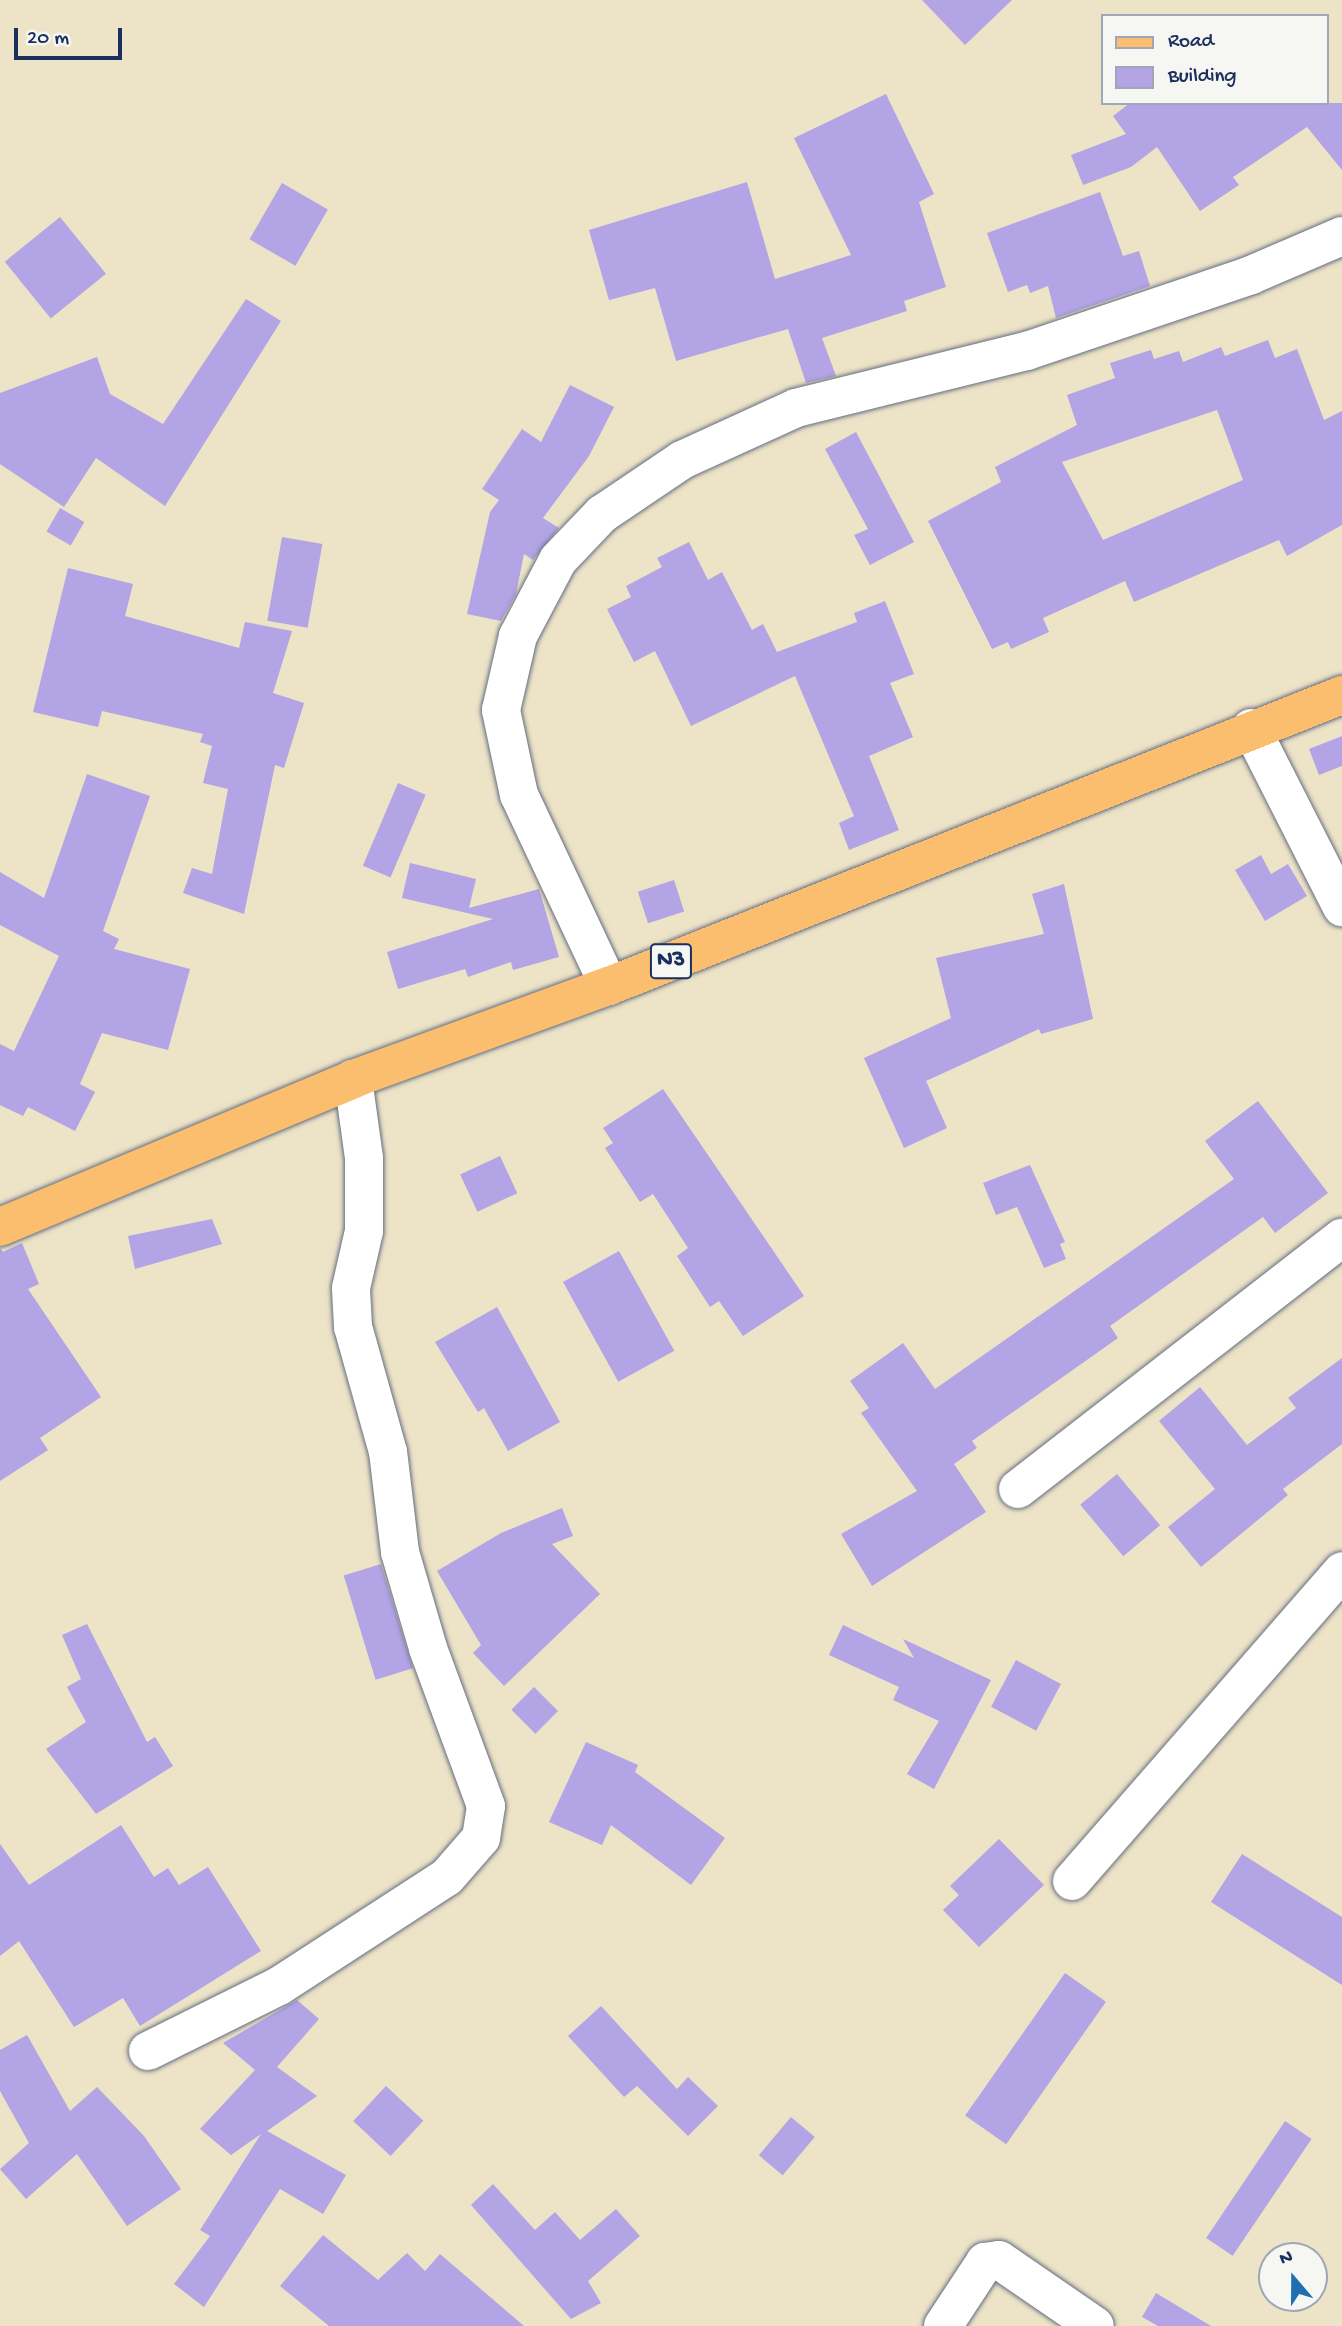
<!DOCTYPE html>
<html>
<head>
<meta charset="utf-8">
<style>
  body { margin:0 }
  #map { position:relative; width:1342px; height:2326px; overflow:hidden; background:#ede3c6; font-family:"Gochi Hand",sans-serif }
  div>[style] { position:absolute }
  .building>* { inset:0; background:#b2a4e5; transform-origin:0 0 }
  .roads { filter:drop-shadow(0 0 2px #646e82) drop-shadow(0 0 2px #646e82) }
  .minor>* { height:38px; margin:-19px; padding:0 19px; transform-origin:19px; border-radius:19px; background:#fff }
  .major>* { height:38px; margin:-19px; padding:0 19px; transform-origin:19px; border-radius:19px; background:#fabe6e }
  span { translate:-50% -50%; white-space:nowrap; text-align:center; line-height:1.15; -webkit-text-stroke:7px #f6f6f2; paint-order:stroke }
  .shield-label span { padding:2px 5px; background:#f6f6f2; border:2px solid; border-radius:5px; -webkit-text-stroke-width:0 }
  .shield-label { font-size:24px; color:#1b2f5e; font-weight:700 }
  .legend { position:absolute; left:1101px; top:14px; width:228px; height:91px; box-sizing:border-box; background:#f6f6f2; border:2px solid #9ea6b7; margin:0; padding:9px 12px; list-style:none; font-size:21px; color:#1b2f5e }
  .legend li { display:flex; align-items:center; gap:14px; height:35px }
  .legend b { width:35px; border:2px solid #9ea6b7 }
  .north { position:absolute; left:1258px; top:2242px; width:70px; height:70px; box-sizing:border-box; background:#f6f6f2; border:2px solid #9ea6b7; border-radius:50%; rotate:340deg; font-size:19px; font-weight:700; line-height:28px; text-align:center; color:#1b2f5e }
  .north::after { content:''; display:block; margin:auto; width:24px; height:32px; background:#1f6fb2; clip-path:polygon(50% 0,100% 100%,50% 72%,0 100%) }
  .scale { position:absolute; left:14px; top:28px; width:108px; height:32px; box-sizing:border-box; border:4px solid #1b2f5e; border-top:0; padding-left:9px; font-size:21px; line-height:24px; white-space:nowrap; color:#1b2f5e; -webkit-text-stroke:5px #f6f6f2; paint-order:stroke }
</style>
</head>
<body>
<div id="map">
  <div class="building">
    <i style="clip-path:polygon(922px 0,1012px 0,965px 45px)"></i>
    <i style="clip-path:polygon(886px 94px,934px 194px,919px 202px,946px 287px,904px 301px,907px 311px,822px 338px,836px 376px,806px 383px,788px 329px,676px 361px,655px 288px,609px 300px,589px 230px,747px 182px,775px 279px,851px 255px,794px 138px)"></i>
    <i style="clip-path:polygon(1130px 103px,1342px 103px,1342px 170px,1307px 127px,1233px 177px,1239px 185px,1200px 211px,1157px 147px,1131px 167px,1083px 185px,1071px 155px,1126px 134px,1113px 116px)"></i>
    <i style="left:282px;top:183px;width:53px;height:65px;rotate:30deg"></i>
    <i style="clip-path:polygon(1100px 192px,1123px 256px,1139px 251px,1150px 286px,1056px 318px,1048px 286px,1030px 293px,1027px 285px,1008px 292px,987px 233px)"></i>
    <i style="left:60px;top:217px;width:73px;height:71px;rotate:51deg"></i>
    <i style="clip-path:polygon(246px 299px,281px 321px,165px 506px,96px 458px,64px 507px,0 464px,0 393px,97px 357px,110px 394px,163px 424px)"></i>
    <i style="clip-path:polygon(evenodd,1268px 340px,1275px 358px,1297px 349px,1324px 420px,1342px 411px,1342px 525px,1287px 556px,1279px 540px,1134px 602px,1125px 581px,1043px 618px,1049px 632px,1011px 649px,1008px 642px,992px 649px,928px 521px,1001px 482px,995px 467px,1077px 425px,1067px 395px,1115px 378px,1110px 363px,1151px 350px,1154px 359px,1179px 351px,1183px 362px,1221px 347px,1225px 356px,1268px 340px,1217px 410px,1243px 480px,1103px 540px,1062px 462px,1217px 410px)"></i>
    <i style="clip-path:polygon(570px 385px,614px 407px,589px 456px,543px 518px,559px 528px,533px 560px,524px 554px,516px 594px,501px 621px,467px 614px,490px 512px,499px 500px,482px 489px,522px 429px,541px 442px)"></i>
    <i style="clip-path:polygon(856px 432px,914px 542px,870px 565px,854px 535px,868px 529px,825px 449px)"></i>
    <i style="left:60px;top:508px;width:28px;height:27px;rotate:30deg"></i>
    <i style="left:282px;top:537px;width:41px;height:85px;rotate:10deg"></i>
    <i style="clip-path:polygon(689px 542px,708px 580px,722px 572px,752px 630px,763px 624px,777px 652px,857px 622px,854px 613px,885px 601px,914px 674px,890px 683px,913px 737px,869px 756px,899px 830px,849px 850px,839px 823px,854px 816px,795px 676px,691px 726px,655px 651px,634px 662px,607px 609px,631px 597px,626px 586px,662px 567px,657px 558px)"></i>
    <i style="clip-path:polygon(68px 568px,133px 584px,125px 616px,239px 648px,245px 622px,292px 631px,273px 693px,304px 703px,284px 768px,275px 765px,244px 914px,183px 893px,192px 868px,212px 874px,228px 789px,203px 783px,212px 746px,200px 742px,203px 734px,102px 711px,98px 727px,33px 712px)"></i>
    <i style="clip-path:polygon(1342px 736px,1342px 766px,1319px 775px,1309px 749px)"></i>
    <i style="clip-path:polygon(87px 774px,150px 796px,103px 931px,119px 939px,114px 949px,190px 969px,168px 1050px,102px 1033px,80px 1084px,95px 1092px,75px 1131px,28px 1107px,23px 1116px,0 1105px,0 1044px,14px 1051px,59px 956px,0 925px,0 872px,44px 898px)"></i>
    <i style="left:398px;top:783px;width:30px;height:90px;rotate:23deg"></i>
    <i style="clip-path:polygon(1261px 855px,1271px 874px,1288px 864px,1307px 896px,1265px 921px,1235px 870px)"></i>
    <i style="clip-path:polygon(410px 863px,476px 879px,469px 908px,539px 889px,559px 957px,513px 970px,511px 962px,468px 977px,465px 969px,398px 989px,387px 952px,493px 919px,402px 898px)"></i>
    <i style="left:674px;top:880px;width:33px;height:38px;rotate:72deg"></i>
    <i style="clip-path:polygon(1064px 884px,1093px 1019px,1041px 1034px,1039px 1029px,926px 1081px,947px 1128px,904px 1148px,864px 1058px,951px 1018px,936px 958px,1044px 934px,1032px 894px)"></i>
    <i style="clip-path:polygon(663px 1089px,804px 1296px,743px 1336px,719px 1301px,710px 1307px,677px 1256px,688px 1248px,653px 1194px,640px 1202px,605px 1148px,613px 1143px,603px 1128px)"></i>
    <i style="clip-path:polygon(1258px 1101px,1328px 1193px,1275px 1233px,1263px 1217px,1110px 1326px,1118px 1338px,972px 1441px,977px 1448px,954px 1464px,986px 1512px,872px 1586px,841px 1534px,917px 1491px,861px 1413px,869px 1408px,850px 1381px,903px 1343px,935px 1389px,1234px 1179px,1205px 1141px)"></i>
    <i style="left:500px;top:1156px;width:41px;height:44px;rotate:65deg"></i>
    <i style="clip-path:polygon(1030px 1165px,1065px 1242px,1060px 1244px,1066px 1259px,1044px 1268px,1017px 1207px,996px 1215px,983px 1183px)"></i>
    <i style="clip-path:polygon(212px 1219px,222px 1244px,135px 1269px,128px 1236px)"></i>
    <i style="clip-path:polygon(22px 1243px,39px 1284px,28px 1289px,101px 1397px,40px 1438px,48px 1450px,0 1481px,0 1248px,3px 1252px)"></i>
    <i style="left:619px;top:1251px;width:114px;height:64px;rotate:61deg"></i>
    <i style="clip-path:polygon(497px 1307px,560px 1422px,508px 1451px,484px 1408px,478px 1412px,435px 1342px)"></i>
    <i style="clip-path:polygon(1342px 1358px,1342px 1444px,1283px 1489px,1288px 1495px,1201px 1567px,1168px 1527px,1215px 1489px,1159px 1421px,1200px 1387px,1247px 1445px,1296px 1408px,1288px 1398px)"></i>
    <i style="left:1117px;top:1474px;width:67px;height:48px;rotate:50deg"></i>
    <i style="clip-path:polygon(562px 1508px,573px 1536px,552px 1544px,600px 1594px,504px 1686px,473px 1653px,481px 1645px,437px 1571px,501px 1533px)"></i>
    <i style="left:381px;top:1564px;width:109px;height:39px;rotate:73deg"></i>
    <i style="clip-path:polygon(87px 1624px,147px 1742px,155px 1737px,173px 1766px,96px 1814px,46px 1749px,86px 1722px,67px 1687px,81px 1679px,62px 1635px)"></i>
    <i style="clip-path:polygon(843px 1625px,914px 1658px,903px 1639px,991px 1680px,934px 1789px,907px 1774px,939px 1721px,893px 1700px,899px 1687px,829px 1655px)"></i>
    <i style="left:1016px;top:1660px;width:51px;height:53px;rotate:28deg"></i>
    <i style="left:534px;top:1687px;width:34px;height:32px;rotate:45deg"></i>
    <i style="clip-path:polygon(586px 1742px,638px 1765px,635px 1772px,725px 1838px,691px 1885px,611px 1825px,602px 1845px,549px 1822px)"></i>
    <i style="clip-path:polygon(121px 1825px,154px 1877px,168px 1868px,179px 1885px,208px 1867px,261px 1951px,140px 2026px,123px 1998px,74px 2027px,19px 1941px,0 1956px,0 1844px,29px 1885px)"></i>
    <i style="clip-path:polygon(999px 1839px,1044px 1885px,979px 1947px,943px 1910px,959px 1895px,950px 1886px)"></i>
    <i style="clip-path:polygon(1242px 1854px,1342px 1917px,1342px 1985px,1211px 1902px)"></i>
    <i style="left:1065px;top:1973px;width:50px;height:174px;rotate:35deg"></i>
    <i style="clip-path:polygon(297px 2000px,319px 2019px,277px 2067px,317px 2096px,267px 2131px,346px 2175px,323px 2214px,280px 2189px,204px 2307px,174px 2284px,210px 2236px,200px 2230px,261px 2134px,231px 2155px,200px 2129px,255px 2070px,223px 2043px)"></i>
    <i style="clip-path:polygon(601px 2006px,677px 2089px,688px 2077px,718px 2106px,688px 2136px,637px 2086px,624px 2097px,568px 2036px)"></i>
    <i style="clip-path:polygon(27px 2035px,70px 2111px,97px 2087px,144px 2136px,181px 2189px,127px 2226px,77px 2154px,26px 2199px,0 2169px,29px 2143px,0 2091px,0 2050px)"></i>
    <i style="left:386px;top:2086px;width:51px;height:48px;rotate:43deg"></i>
    <i style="left:791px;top:2117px;width:31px;height:50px;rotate:40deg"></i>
    <i style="left:1285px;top:2121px;width:32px;height:141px;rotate:34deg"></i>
    <i style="clip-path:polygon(493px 2184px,535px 2230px,555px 2212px,580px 2240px,616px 2209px,640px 2236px,588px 2281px,601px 2303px,571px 2319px,471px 2205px)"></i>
    <i style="clip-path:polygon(323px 2235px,378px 2280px,407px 2253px,425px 2271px,440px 2254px,524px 2326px,329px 2326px,280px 2286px)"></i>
    <i style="clip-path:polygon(1156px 2293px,1211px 2326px,1158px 2326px,1142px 2317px)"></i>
  </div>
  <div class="roads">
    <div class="minor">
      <i style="left:1251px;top:728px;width:201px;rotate:63.1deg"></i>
      <i style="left:609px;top:986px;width:211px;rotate:-115.2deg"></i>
      <i style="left:519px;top:795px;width:87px;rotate:-102deg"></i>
      <i style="left:501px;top:710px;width:76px;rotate:-77.1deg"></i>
      <i style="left:518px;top:636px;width:86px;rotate:-62.2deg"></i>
      <i style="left:558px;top:560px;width:64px;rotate:-46.3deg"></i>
      <i style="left:602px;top:514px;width:97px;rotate:-34deg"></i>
      <i style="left:682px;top:460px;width:125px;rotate:-24.5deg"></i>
      <i style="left:796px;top:408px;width:238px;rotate:-13.9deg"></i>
      <i style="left:1027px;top:351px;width:237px;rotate:-18.7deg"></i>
      <i style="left:1251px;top:275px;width:99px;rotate:-23.2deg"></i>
      <i style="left:1018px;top:1489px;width:410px;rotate:-37.8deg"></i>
      <i style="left:1072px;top:1881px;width:411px;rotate:-48.9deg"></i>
      <i style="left:148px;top:2051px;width:146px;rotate:-26.4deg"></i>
      <i style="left:279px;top:1986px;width:200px;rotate:-33deg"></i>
      <i style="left:447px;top:1877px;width:52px;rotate:-48.9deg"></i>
      <i style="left:481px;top:1838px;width:32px;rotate:-81deg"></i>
      <i style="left:486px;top:1806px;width:168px;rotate:-110.2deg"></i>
      <i style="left:428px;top:1648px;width:100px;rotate:-106.3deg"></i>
      <i style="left:400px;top:1552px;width:101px;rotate:-96.8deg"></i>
      <i style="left:388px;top:1452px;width:130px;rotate:-105.6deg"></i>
      <i style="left:353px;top:1327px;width:39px;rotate:-93deg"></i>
      <i style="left:351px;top:1288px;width:58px;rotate:-77.2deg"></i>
      <i style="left:364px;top:1231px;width:73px;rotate:-90deg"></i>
      <i style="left:364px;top:1158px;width:80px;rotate:-97.9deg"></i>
      <i style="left:943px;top:2326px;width:77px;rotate:-56.7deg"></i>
      <i style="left:985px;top:2262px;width:14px;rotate:-8deg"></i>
      <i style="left:999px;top:2260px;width:116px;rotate:34.5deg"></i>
    </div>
    <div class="major">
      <i style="left:0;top:1227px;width:383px;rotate:-22.7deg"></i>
      <i style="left:353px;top:1079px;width:272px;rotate:-20deg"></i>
      <i style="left:609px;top:986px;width:789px;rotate:-21.65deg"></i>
    </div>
  </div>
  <div class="shield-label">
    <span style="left:671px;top:961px">N3</span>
  </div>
  <ul class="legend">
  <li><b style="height:9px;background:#fabe6e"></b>Road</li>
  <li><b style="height:19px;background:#b2a4e5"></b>Building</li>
  </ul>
  <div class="north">N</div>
  <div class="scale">20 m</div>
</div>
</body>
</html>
